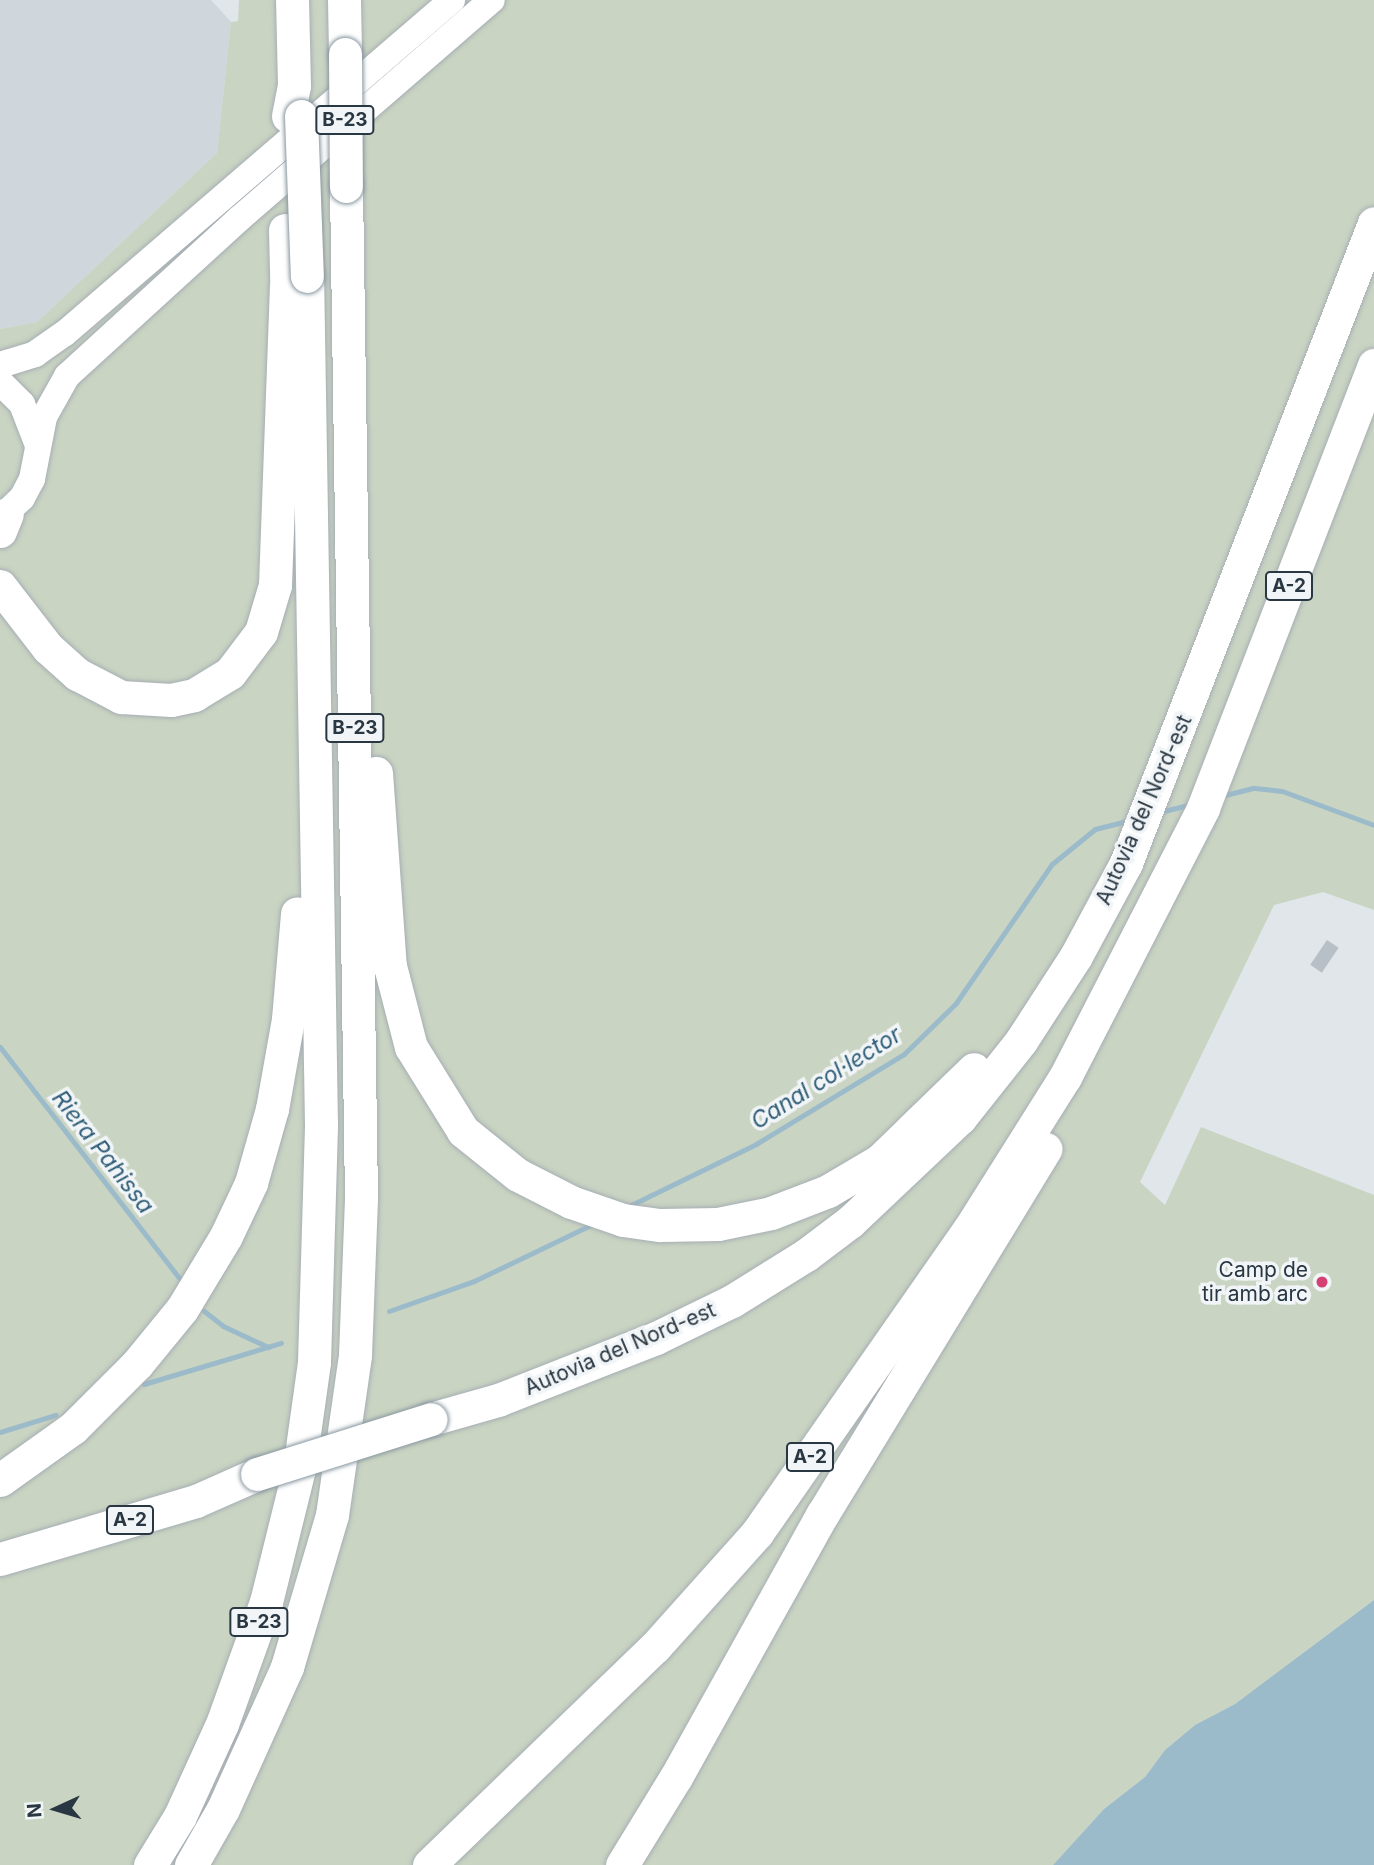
<!DOCTYPE html>
<html>
<head>
<meta charset="utf-8">
<style>
  body { margin:0 }
  #map { position:relative; width:1374px; height:1865px; overflow:hidden; background:#e1e6ea; font-family:Inter,sans-serif }
  div>[style] { position:absolute }
  .built>* { inset:0; background:#cfd6dc }
  .green>* { inset:0; background:#cad4c2 }
  .water>* { inset:0; background:#9bbbcb }
  .stream>* { height:5px; margin:-2.5px; padding:0 2.5px; transform-origin:2.5px; border-radius:2.5px; background:#9bbbcb }
  .building>* { inset:0; background:#b8c0c7; transform-origin:0 0 }
  .roads { filter:drop-shadow(0 0 2px #a6aeb4) drop-shadow(0 0 2px #a6aeb4) }
  .secondary>* { height:26px; margin:-13px; padding:0 13px; transform-origin:13px; border-radius:13px; background:#fff }
  .highway>* { height:33px; margin:-16.5px; padding:0 16.5px; transform-origin:16.5px; border-radius:16.5px; background:#fff }
  .bridges { filter:drop-shadow(0 0 2px #8897a1) drop-shadow(0 0 2px #8897a1) }
  .highway-bridge>* { height:33px; margin:-16.5px; padding:0 16.5px; transform-origin:16.5px; border-radius:16.5px; background:#fff }
  .dots>* { width:19px; height:19px; translate:-50% -50%; box-sizing:border-box; border:4px solid #f1f5f7; border-radius:50% }
  span { translate:-50% -50%; white-space:nowrap; text-align:center; line-height:1.15; -webkit-text-stroke:7px #f1f5f7; paint-order:stroke }
  .shield-label span { padding:2px 5px; background:#f1f5f7; border:2px solid; border-radius:5px; -webkit-text-stroke-width:0 }
  .shield-label { font-size:19px; color:#293742; font-weight:700 }
  .street-label { font-size:21px; color:#293742 }
  .poi-label { font-size:21px; color:#293742 }
  .right { translate:-100% -50%; text-align:right }
  .water-label { font-size:23px; color:#315e78; font-style:italic }
  .north { position:absolute; left:21px; top:1774px; width:70px; height:70px; -webkit-text-stroke:5px #f1f5f7; paint-order:stroke; rotate:266deg; font-size:19px; font-weight:700; line-height:28px; text-align:center; color:#293742 }
  .north::after { content:''; display:block; margin:auto; width:24px; height:32px; background:#293742; clip-path:polygon(50% 0,100% 100%,50% 72%,0 100%) }
</style>
</head>
<body>
<div id="map">
  <div class="built">
    <i style="clip-path:polygon(0 0,211px 0,231px 22px,217px 153px,37px 322px,0 329px)"></i>
  </div>
  <div class="green">
    <i style="clip-path:polygon(239px 0,1374px 0,1374px 910px,1323px 892px,1274px 905px,1140px 1182px,1165px 1205px,1201px 1127px,1374px 1195px,1374px 1600px,1235px 1704px,1195px 1725px,1165px 1750px,1145px 1777px,1104px 1809px,1053px 1865px,0 1865px,0 329px,37px 322px,217px 153px,231px 22px,238px 21px)"></i>
  </div>
  <div class="water">
    <i style="clip-path:polygon(1374px 1600px,1374px 1865px,1053px 1865px,1104px 1809px,1145px 1777px,1165px 1750px,1195px 1725px,1235px 1704px)"></i>
  </div>
  <div class="stream">
    <i style="left:1221px;top:796px;width:34px;rotate:-14deg"></i>
    <i style="left:1254px;top:788px;width:28px;rotate:6deg"></i>
    <i style="left:1282px;top:791px;width:98px;rotate:20.3deg"></i>
    <i style="left:1160px;top:812px;width:32px;rotate:-14deg"></i>
    <i style="left:0;top:1047px;width:292px;rotate:52.2deg"></i>
    <i style="left:629px;top:1206px;width:141px;rotate:-26deg"></i>
    <i style="left:756px;top:1144px;width:173px;rotate:-31.3deg"></i>
    <i style="left:904px;top:1054px;width:73px;rotate:-44.4deg"></i>
    <i style="left:956px;top:1003px;width:169px;rotate:-55.4deg"></i>
    <i style="left:1052px;top:864px;width:55px;rotate:-39.1deg"></i>
    <i style="left:1095px;top:829px;width:36px;rotate:-14deg"></i>
    <i style="left:204px;top:1311px;width:24px;rotate:38deg"></i>
    <i style="left:223px;top:1326px;width:50px;rotate:25deg"></i>
    <i style="left:389px;top:1311px;width:90px;rotate:-19.4deg"></i>
    <i style="left:474px;top:1281px;width:134px;rotate:-25.6deg"></i>
    <i style="left:144px;top:1384px;width:143px;rotate:-16.7deg"></i>
    <i style="left:0;top:1432px;width:58px;rotate:-17.2deg"></i>
  </div>
  <div class="building">
    <i style="left:1327px;top:940px;width:14px;height:30px;rotate:34deg"></i>
  </div>
  <div class="roads">
    <div class="secondary">
      <i style="left:0;top:365px;width:37px;rotate:-17deg"></i>
      <i style="left:35px;top:354px;width:35px;rotate:-35deg"></i>
      <i style="left:64px;top:334px;width:512px;rotate:-40.72deg"></i>
      <i style="left:0;top:382px;width:31px;rotate:45deg"></i>
      <i style="left:22px;top:404px;width:42px;rotate:69deg"></i>
      <i style="left:0;top:519px;width:30px;rotate:-44deg"></i>
      <i style="left:22px;top:498px;width:21px;rotate:-62deg"></i>
      <i style="left:32px;top:479px;width:63px;rotate:-79deg"></i>
      <i style="left:44px;top:417px;width:47px;rotate:-60.7deg"></i>
      <i style="left:67px;top:376px;width:234px;rotate:-42.4deg"></i>
      <i style="left:240px;top:218px;width:333px;rotate:-40.9deg"></i>
    </div>
    <div class="highway">
      <i style="left:344px;top:0;width:54px;rotate:88.9deg"></i>
      <i style="left:288px;top:116px;width:31px;rotate:-79deg"></i>
      <i style="left:294px;top:86px;width:86px;rotate:-91.3deg"></i>
      <i style="left:285px;top:230px;width:80px;rotate:88.6deg"></i>
      <i style="left:0;top:531px;width:18px;rotate:-68deg"></i>
      <i style="left:0;top:586px;width:78px;rotate:52.3deg"></i>
      <i style="left:48px;top:648px;width:39px;rotate:42deg"></i>
      <i style="left:77px;top:674px;width:50px;rotate:27.6deg"></i>
      <i style="left:121px;top:697px;width:50px;rotate:3.4deg"></i>
      <i style="left:171px;top:700px;width:24px;rotate:-12deg"></i>
      <i style="left:194px;top:695px;width:42px;rotate:-31.4deg"></i>
      <i style="left:230px;top:673px;width:51px;rotate:-52.9deg"></i>
      <i style="left:261px;top:632px;width:49px;rotate:-73.4deg"></i>
      <i style="left:275px;top:585px;width:298px;rotate:-87.9deg"></i>
      <i style="left:376px;top:773px;width:194px;rotate:85.9deg"></i>
      <i style="left:390px;top:966px;width:84px;rotate:75.5deg"></i>
      <i style="left:411px;top:1047px;width:99px;rotate:58.2deg"></i>
      <i style="left:463px;top:1131px;width:70px;rotate:38.7deg"></i>
      <i style="left:518px;top:1175px;width:59px;rotate:27deg"></i>
      <i style="left:571px;top:1202px;width:55px;rotate:19.1deg"></i>
      <i style="left:623px;top:1220px;width:37px;rotate:8deg"></i>
      <i style="left:660px;top:1225px;width:58px;rotate:-1deg"></i>
      <i style="left:718px;top:1224px;width:54px;rotate:-11.7deg"></i>
      <i style="left:771px;top:1213px;width:61px;rotate:-21.1deg"></i>
      <i style="left:828px;top:1191px;width:59px;rotate:-30.5deg"></i>
      <i style="left:879px;top:1161px;width:132px;rotate:-44.1deg"></i>
      <i style="left:431px;top:1419px;width:70px;rotate:-15.8deg"></i>
      <i style="left:498px;top:1400px;width:170px;rotate:-21.4deg"></i>
      <i style="left:656px;top:1338px;width:85px;rotate:-26deg"></i>
      <i style="left:732px;top:1301px;width:87px;rotate:-31.9deg"></i>
      <i style="left:806px;top:1255px;width:56px;rotate:-37.1deg"></i>
      <i style="left:851px;top:1221px;width:150px;rotate:-43.4deg"></i>
      <i style="left:960px;top:1118px;width:98px;rotate:-51.6deg"></i>
      <i style="left:1021px;top:1041px;width:101px;rotate:-57.1deg"></i>
      <i style="left:1076px;top:956px;width:106px;rotate:-61.7deg"></i>
      <i style="left:1126px;top:863px;width:686px;rotate:-68.82deg"></i>
      <i style="left:0;top:1480px;width:90px;rotate:-35.5deg"></i>
      <i style="left:73px;top:1428px;width:91px;rotate:-45deg"></i>
      <i style="left:137px;top:1364px;width:71px;rotate:-50.7deg"></i>
      <i style="left:182px;top:1309px;width:85px;rotate:-58.9deg"></i>
      <i style="left:226px;top:1236px;width:59px;rotate:-64.7deg"></i>
      <i style="left:251px;top:1183px;width:77px;rotate:-74.2deg"></i>
      <i style="left:272px;top:1109px;width:91px;rotate:-79.9deg"></i>
      <i style="left:288px;top:1019px;width:106px;rotate:-85.1deg"></i>
      <i style="left:0;top:1559px;width:204px;rotate:-16.5deg"></i>
      <i style="left:196px;top:1501px;width:67px;rotate:-23.9deg"></i>
      <i style="left:150px;top:1865px;width:57px;rotate:-58.5deg"></i>
      <i style="left:180px;top:1816px;width:101px;rotate:-65.5deg"></i>
      <i style="left:222px;top:1724px;width:130px;rotate:-70.2deg"></i>
      <i style="left:266px;top:1602px;width:137px;rotate:-76.1deg"></i>
      <i style="left:299px;top:1469px;width:108px;rotate:-82deg"></i>
      <i style="left:314px;top:1362px;width:237px;rotate:-88.3deg"></i>
      <i style="left:321px;top:1125px;width:849px;rotate:-90.94deg"></i>
      <i style="left:191px;top:1865px;width:64px;rotate:-60.3deg"></i>
      <i style="left:223px;top:1809px;width:156px;rotate:-65.7deg"></i>
      <i style="left:287px;top:1667px;width:159px;rotate:-73.5deg"></i>
      <i style="left:332px;top:1515px;width:162px;rotate:-81.8deg"></i>
      <i style="left:355px;top:1355px;width:157px;rotate:-87.8deg"></i>
      <i style="left:361px;top:1198px;width:1012px;rotate:-90.85deg"></i>
      <i style="left:429px;top:1865px;width:314px;rotate:-44deg"></i>
      <i style="left:655px;top:1647px;width:153px;rotate:-48.2deg"></i>
      <i style="left:757px;top:1533px;width:368px;rotate:-55.1deg"></i>
      <i style="left:968px;top:1231px;width:182px;rotate:-57.8deg"></i>
      <i style="left:1065px;top:1077px;width:302px;rotate:-62.8deg"></i>
      <i style="left:1203px;top:808px;width:475px;rotate:-68.9deg"></i>
      <i style="left:622px;top:1865px;width:103px;rotate:-58.5deg"></i>
      <i style="left:676px;top:1777px;width:300px;rotate:-60.9deg"></i>
      <i style="left:822px;top:1515px;width:429px;rotate:-58.6deg"></i>
    </div>
  </div>
  <div class="bridges">
    <div class="highway-bridge">
      <i style="left:345px;top:54px;width:132px;rotate:89.6deg"></i>
      <i style="left:301px;top:116px;width:160px;rotate:87.9deg"></i>
      <i style="left:257px;top:1474px;width:182px;rotate:-17.5deg"></i>
    </div>
  </div>
  <div class="dots">
    <i style="left:1322px;top:1282px;background:#d34273"></i>
  </div>
  <div class="shield-label">
    <span style="left:345px;top:120px">B-23</span>
    <span style="left:1289px;top:586px">A-2</span>
    <span style="left:355px;top:728px">B-23</span>
    <span style="left:810px;top:1457px">A-2</span>
    <span style="left:130px;top:1520px">A-2</span>
    <span style="left:259px;top:1622px">B-23</span>
  </div>
  <div class="street-label">
    <span style="left:1144px;top:810px;rotate:-66deg">Autovia del Nord-est</span>
    <span style="left:620px;top:1349px;rotate:-23deg">Autovia del Nord-est</span>
  </div>
  <div class="poi-label">
    <span class="right" style="left:1308px;top:1282px">Camp de<br>tir amb arc</span>
  </div>
  <div class="water-label">
    <span style="left:826px;top:1078px;rotate:-32deg">Canal col·lector</span>
    <span style="left:103px;top:1152px;rotate:52deg">Riera Pahissa</span>
  </div>
  <div class="north">N</div>
</div>
</body>
</html>
